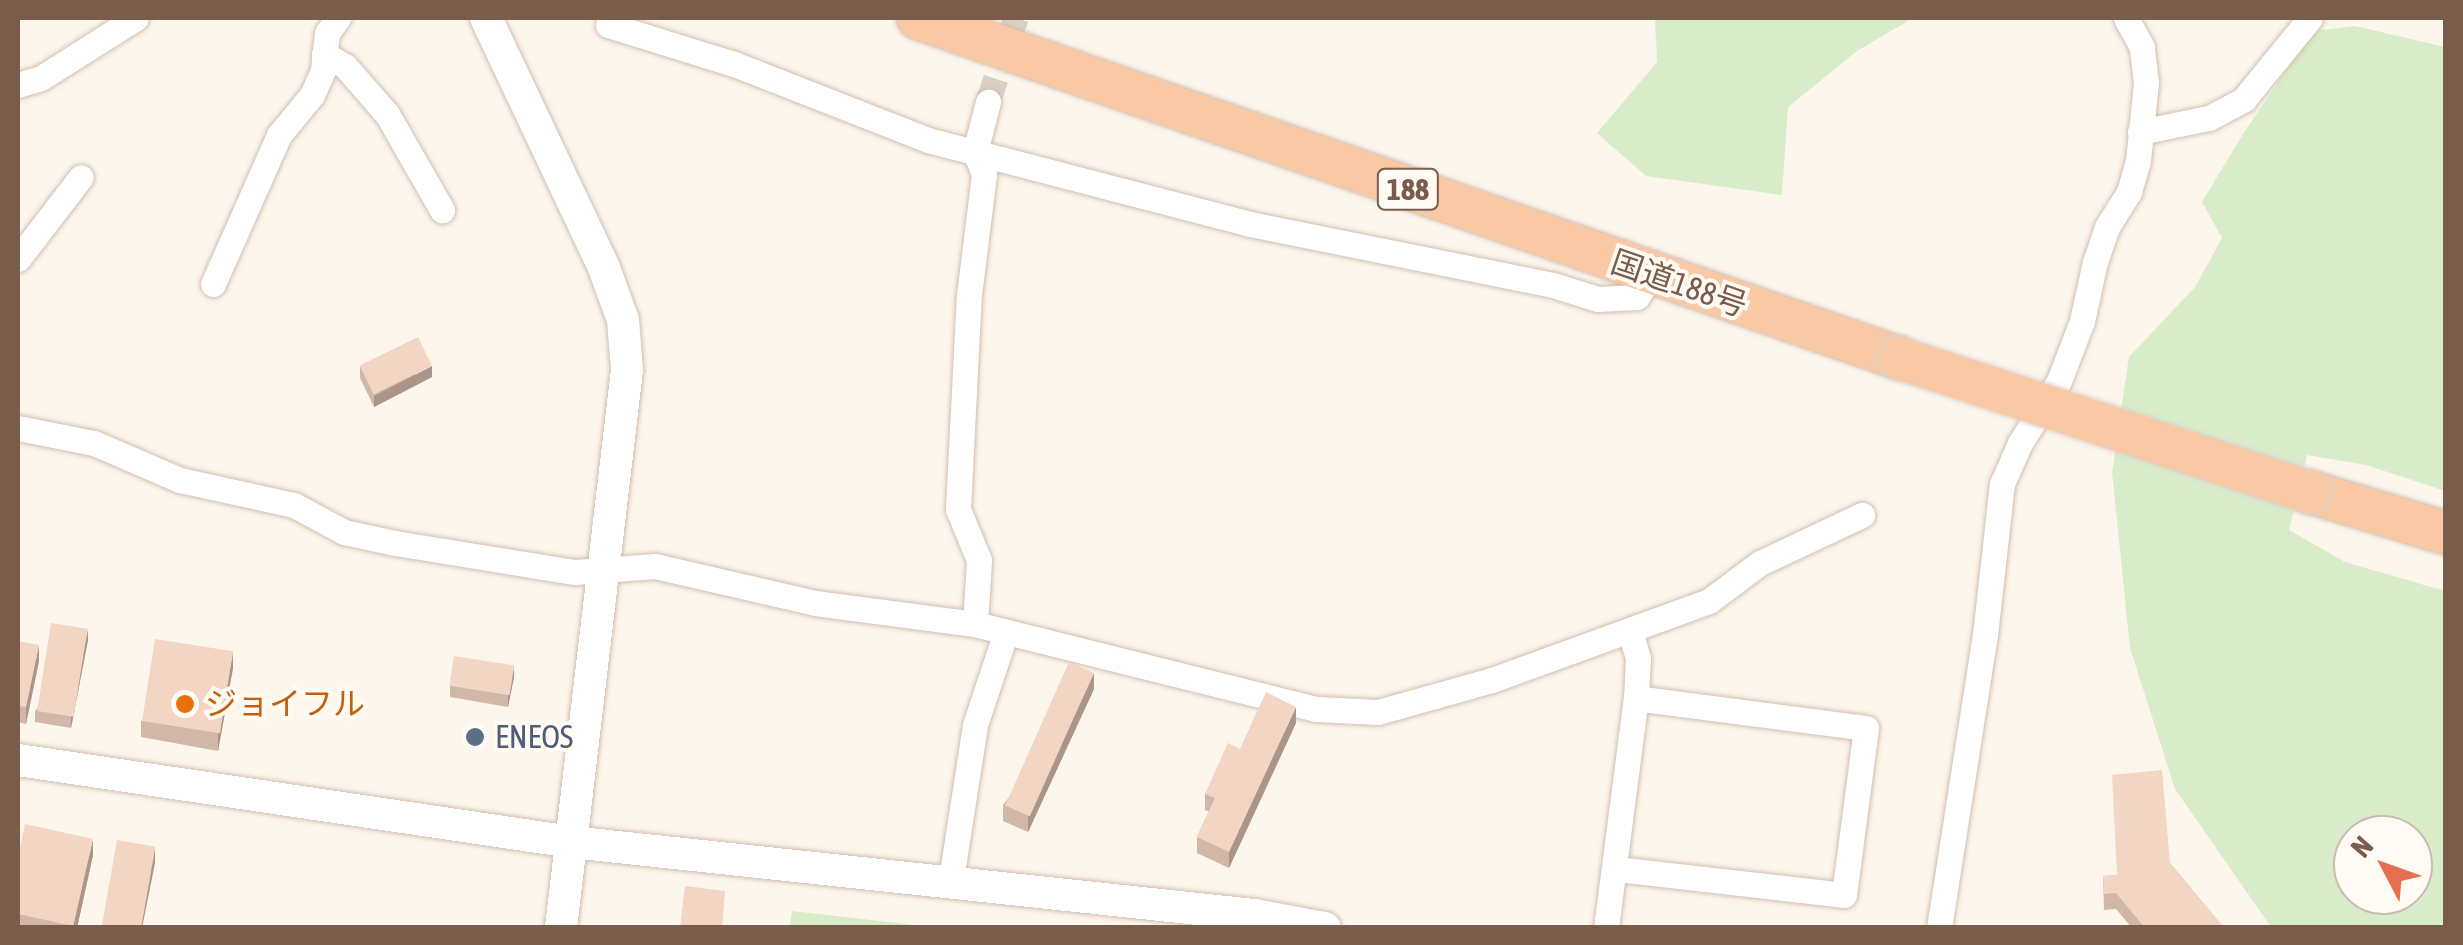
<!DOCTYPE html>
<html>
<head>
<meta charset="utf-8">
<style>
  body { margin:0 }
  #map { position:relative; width:2463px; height:945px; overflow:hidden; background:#fdf6ec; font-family:"Asap Condensed","Noto Sans JP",sans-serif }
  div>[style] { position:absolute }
  .green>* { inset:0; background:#d8ecc9 }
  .minor-tunnel>* { height:25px; margin-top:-12.5px; transform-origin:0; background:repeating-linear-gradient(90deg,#dcd0c4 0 25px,transparent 0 37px) }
  .roads { filter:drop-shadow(0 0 2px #d1beb0) drop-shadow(0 0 2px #d1beb0) }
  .minor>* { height:25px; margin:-12.5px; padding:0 12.5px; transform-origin:12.5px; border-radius:12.5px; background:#fff }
  .tertiary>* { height:32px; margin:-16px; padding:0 16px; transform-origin:16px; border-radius:16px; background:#fff }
  .trunk>* { height:42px; margin:-21px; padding:0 21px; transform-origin:21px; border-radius:21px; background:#f9c8a4 }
  .bridges { filter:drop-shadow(0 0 2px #dad1cd) drop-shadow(0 0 2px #dad1cd) }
  .trunk-bridge>* { height:42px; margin:-21px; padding:0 21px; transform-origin:21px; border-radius:21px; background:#f9c8a4 }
  .wall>* { inset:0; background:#d1b7a8 }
  .shaded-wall>* { inset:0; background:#aa9588 }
  .building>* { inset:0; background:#f3d5c3; transform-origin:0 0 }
  .dots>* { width:28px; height:28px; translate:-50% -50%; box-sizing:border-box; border:5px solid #fffaf3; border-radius:50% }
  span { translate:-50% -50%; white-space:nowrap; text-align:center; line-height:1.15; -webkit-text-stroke:8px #fffaf3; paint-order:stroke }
  .shield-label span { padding:2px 8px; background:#fffaf3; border:2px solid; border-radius:8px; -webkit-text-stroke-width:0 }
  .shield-label { font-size:30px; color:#7a5c4d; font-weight:700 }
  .street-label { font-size:32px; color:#7a5c4d }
  .food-label { font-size:32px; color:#c56008 }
  .left { translate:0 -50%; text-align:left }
  .service-label { font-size:32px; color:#4e5e75 }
  .frame { position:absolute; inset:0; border:20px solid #7a5c4d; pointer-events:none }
  .north { position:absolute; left:2333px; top:815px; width:100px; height:100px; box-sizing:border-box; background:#fffaf3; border:2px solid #cabbb1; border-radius:50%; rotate:311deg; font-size:28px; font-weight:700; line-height:40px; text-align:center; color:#7a5c4d }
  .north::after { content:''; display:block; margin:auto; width:35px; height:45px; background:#e76f51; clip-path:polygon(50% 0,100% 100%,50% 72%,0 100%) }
</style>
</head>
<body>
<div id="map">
  <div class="green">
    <i style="clip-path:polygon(1655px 18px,1913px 18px,1857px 51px,1788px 107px,1782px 195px,1646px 176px,1597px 133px,1657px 62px)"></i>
    <i style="clip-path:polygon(evenodd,2355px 26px,2445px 47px,2445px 491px,2366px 465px,2307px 455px,2289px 530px,2345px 562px,2445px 591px,2445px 927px,2271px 927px,2175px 789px,2130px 648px,2112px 472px,2129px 357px,2195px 287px,2222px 238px,2202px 202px,2245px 131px,2313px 31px,2355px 26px,2353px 835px,2413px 835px,2413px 895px,2353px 895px,2353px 835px)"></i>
    <i style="clip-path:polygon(792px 911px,933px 927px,790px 927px)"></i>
  </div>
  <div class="minor-tunnel">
    <i style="left:988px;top:102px;width:89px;rotate:-71.6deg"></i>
  </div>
  <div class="roads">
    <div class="minor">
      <i style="left:608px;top:25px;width:132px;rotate:17.2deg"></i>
      <i style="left:734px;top:64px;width:208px;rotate:21.4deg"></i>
      <i style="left:928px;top:140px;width:333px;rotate:14.6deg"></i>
      <i style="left:1250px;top:224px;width:309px;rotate:11.4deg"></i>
      <i style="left:1553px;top:285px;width:47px;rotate:17.3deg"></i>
      <i style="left:1598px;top:299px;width:39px;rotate:-3deg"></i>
      <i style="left:1637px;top:297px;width:26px;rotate:-58deg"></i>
      <i style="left:324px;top:54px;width:24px;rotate:30deg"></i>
      <i style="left:345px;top:66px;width:64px;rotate:48.8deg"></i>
      <i style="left:387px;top:114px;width:111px;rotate:60.2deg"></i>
      <i style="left:18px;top:85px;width:24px;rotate:-17deg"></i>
      <i style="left:41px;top:78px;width:112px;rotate:-32.3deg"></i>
      <i style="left:2140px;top:132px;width:70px;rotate:-11.5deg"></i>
      <i style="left:2209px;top:118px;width:40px;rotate:-28deg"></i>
      <i style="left:2244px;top:99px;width:104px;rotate:-50.8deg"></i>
      <i style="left:18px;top:259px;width:103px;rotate:-52.5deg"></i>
      <i style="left:213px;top:284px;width:163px;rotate:-66.1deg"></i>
      <i style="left:279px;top:135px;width:52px;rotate:-50.5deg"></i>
      <i style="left:312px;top:95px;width:27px;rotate:-66deg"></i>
      <i style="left:323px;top:70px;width:37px;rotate:-84deg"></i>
      <i style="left:327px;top:33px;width:19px;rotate:-54deg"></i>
      <i style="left:18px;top:428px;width:77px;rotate:11.2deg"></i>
      <i style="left:94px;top:443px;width:94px;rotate:23.3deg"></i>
      <i style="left:180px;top:480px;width:117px;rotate:12.4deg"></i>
      <i style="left:294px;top:505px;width:57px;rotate:28.4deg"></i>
      <i style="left:344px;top:532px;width:52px;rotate:12.2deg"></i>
      <i style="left:395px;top:543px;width:182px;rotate:9.2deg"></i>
      <i style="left:575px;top:572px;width:80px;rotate:-4.3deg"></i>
      <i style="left:655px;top:566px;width:164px;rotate:13deg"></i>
      <i style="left:815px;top:603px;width:161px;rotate:7.5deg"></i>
      <i style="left:975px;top:624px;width:352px;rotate:14deg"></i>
      <i style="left:1317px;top:709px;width:61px;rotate:2.8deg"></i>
      <i style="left:1378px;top:712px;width:118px;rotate:-15.7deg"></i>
      <i style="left:1492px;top:680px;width:231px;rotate:-20deg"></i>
      <i style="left:1709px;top:601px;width:64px;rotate:-36.7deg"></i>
      <i style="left:1760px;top:563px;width:113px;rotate:-25.2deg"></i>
      <i style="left:975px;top:624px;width:64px;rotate:-86.4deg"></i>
      <i style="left:979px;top:560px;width:55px;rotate:-112.4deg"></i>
      <i style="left:958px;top:509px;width:214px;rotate:-87.1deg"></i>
      <i style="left:969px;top:295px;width:122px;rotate:-82.9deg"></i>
      <i style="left:984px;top:174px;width:24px;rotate:-112deg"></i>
      <i style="left:975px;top:152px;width:52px;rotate:-75.4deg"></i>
      <i style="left:1617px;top:869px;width:228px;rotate:6.5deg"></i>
      <i style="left:1844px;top:895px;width:168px;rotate:-82.5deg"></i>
      <i style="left:1866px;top:728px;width:232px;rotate:-172.6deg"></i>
      <i style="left:950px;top:885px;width:162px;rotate:-81.1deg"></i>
      <i style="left:975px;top:725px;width:98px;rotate:-71.6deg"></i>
      <i style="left:1606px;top:928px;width:232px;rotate:-82.6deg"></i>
      <i style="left:1636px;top:698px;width:40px;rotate:-87.1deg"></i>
      <i style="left:1638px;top:658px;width:28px;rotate:-107deg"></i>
      <i style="left:1939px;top:928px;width:297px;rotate:-81.1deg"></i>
      <i style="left:1985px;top:635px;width:152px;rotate:-83.6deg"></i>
      <i style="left:2002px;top:484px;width:45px;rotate:-66.3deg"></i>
      <i style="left:2020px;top:443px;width:73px;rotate:-57.8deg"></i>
      <i style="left:2059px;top:381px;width:64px;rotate:-69deg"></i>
      <i style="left:2082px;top:321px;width:60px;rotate:-77.6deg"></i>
      <i style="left:2095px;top:262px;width:37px;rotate:-71deg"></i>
      <i style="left:2107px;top:227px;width:41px;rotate:-57.8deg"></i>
      <i style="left:2129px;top:192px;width:32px;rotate:-74deg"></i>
      <i style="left:2138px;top:161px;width:79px;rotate:-84.2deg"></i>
      <i style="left:2146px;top:82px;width:35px;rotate:-97deg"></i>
      <i style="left:2142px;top:47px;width:33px;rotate:-119deg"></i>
    </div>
    <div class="tertiary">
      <i style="left:486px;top:18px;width:276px;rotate:64.7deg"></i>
      <i style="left:604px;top:268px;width:55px;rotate:69.9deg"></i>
      <i style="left:623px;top:320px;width:50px;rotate:85.4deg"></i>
      <i style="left:627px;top:370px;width:562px;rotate:96.75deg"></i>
      <i style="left:18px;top:760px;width:559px;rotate:8.43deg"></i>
      <i style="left:571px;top:842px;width:687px;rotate:6.1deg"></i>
      <i style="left:1254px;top:915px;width:72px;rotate:10.4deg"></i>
    </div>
    <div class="trunk">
      <i style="left:918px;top:18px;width:1038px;rotate:19.12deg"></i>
      <i style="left:2310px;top:492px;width:142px;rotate:16.8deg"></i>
    </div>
  </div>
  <div class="bridges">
    <div class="trunk-bridge">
      <i style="left:1899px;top:358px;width:432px;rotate:18.1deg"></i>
    </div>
  </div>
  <div class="wall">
    <i style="clip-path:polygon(360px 367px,432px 377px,374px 407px,360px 378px)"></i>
    <i style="clip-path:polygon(88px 640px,71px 728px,35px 722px,35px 711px)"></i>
    <i style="clip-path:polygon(18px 641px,39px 661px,26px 724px,18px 722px)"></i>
    <i style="clip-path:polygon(233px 668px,218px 751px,141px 737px,141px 721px)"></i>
    <i style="clip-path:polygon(514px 677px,508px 707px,450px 697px,450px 686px)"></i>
    <i style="clip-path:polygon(1094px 689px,1028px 832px,1003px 821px,1003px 805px)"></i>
    <i style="clip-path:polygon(1296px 723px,1229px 868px,1197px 853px,1197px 837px,1209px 811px,1205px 810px,1205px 794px)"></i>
    <i style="clip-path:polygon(93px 855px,77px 928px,18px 928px,18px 858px)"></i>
    <i style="clip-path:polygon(2170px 863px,2224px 928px,2132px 928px,2116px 909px,2104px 910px,2103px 876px,2116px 875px)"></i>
  </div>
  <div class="shaded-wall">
    <i style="clip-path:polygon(432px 366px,432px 377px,374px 407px,374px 396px)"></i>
    <i style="clip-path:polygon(88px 629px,88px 640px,71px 728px,71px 717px)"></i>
    <i style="clip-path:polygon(39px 645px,39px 661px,26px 724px,26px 707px)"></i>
    <i style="clip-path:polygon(233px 652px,233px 668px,218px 751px,218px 735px)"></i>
    <i style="clip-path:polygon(514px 666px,514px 677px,508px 707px,508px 696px)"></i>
    <i style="clip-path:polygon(1094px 673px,1094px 689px,1028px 832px,1028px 816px)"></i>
    <i style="clip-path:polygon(1296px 707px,1296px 723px,1229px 868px,1229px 852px)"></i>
    <i style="clip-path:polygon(93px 839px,93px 855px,77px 928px,73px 928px)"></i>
    <i style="clip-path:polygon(155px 847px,155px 863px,142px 928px,139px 928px)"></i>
  </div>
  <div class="building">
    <i style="left:418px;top:337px;width:32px;height:65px;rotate:64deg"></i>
    <i style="left:51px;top:623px;width:37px;height:89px;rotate:9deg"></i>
    <i style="left:155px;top:639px;width:79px;height:83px;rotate:9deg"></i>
    <i style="clip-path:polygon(18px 641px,39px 645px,26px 707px,18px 706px)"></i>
    <i style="left:454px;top:656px;width:61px;height:30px;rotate:9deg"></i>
    <i style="left:1069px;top:662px;width:27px;height:157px;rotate:24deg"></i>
    <i style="clip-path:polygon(1266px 692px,1296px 707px,1229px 852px,1197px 837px,1215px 798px,1205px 794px,1228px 743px,1240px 749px)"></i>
    <i style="clip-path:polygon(2162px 770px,2170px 863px,2224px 928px,2145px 928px,2116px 893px,2104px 894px,2103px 876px,2117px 875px,2112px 775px)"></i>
    <i style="clip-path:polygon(25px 824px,93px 839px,73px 926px,18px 914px,18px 858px)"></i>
    <i style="left:117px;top:840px;width:39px;height:90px;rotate:10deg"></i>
    <i style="clip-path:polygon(685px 886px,725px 891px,722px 928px,680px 928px)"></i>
  </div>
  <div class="dots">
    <i style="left:185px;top:704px;background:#e8710a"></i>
    <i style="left:475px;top:737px;background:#5c6f8a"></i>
  </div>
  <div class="shield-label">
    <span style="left:1408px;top:189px">188</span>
  </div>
  <div class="street-label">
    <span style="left:1679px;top:284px;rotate:19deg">国道188号</span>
  </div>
  <div class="food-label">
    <span class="left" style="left:205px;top:704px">ジョイフル</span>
  </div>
  <div class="service-label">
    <span class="left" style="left:495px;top:737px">ENEOS</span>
  </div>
  <div class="frame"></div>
  <div class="north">N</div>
</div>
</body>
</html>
